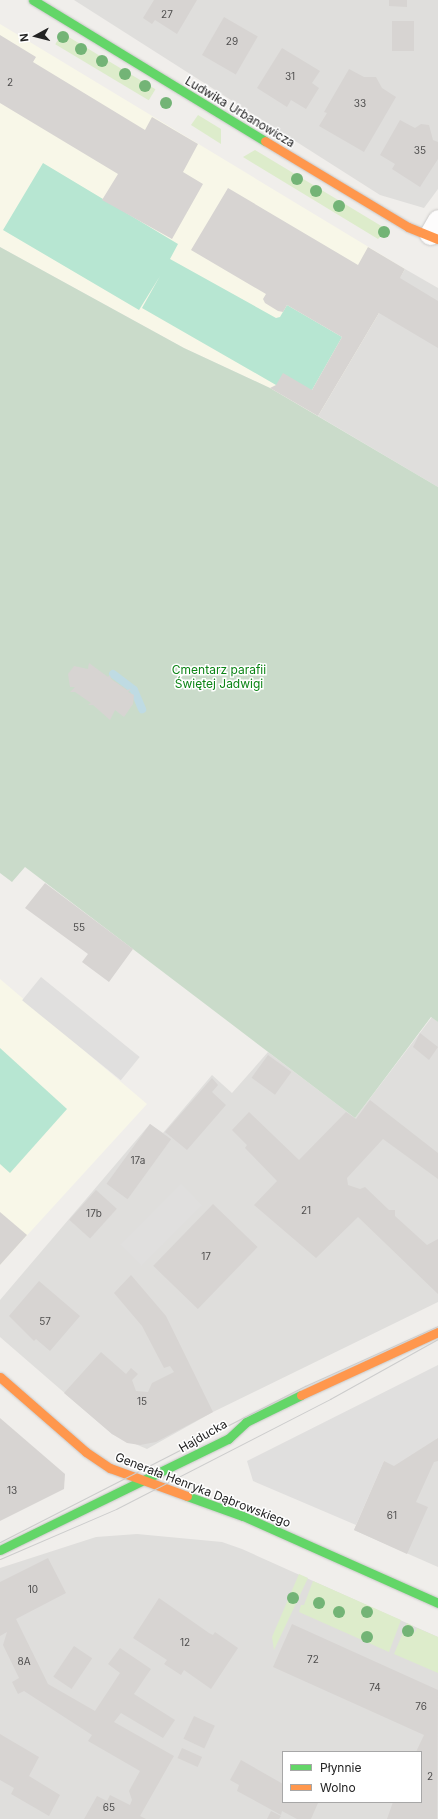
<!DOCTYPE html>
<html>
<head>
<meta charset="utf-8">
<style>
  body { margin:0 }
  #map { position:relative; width:438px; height:1819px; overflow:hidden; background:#f0eeeb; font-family:Inter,sans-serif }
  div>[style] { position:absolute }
  .residential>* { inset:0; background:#dfdedc }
  .education>* { inset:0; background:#f8f7e8 }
  .grass>* { inset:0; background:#ddeccb; transform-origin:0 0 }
  .cemetery>* { inset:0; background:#cadbca }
  .pitch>* { inset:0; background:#b7e6d2 }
  .parking>* { inset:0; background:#e0dfde; transform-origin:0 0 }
  .stream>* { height:8px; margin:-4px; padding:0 4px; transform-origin:4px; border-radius:4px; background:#bfdbe3 }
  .building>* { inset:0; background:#d7d4d2; transform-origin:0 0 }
  .roads { filter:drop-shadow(0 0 1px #c9c8c7) drop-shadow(0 0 1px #c9c8c7) }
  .street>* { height:21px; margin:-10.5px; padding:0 10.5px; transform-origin:10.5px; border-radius:10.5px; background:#fdfcfc }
  .fast>* { height:9px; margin:-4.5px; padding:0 4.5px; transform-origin:4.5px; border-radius:4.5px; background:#63d668 }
  .slow>* { height:9px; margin:-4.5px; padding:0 4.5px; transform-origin:4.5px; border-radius:4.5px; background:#ff974d }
  .tram>* { height:1px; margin:-0.5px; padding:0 0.5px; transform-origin:0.5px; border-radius:0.5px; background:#ccc }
  .trees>* { width:12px; height:12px; margin:-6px; border-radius:50%; background:#73b476 }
  span { translate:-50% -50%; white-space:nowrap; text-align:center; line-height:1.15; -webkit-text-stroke:3px #fff; paint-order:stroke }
  .number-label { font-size:10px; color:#4f4e4e }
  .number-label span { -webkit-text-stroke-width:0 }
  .street-label { font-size:12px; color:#222 }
  .park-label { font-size:12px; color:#0c8416 }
  .legend { position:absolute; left:282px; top:1751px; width:140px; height:52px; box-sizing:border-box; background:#fff; border:1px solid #a7a7a7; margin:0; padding:5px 7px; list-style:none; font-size:12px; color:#222 }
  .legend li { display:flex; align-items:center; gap:8px; height:20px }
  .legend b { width:20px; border:1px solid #a7a7a7 }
  .north { position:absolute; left:16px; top:16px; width:40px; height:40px; -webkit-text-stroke:3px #fff; paint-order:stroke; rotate:263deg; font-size:11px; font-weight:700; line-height:16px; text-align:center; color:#222 }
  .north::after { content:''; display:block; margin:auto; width:14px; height:18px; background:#222; clip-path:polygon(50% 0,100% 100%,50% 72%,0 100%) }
</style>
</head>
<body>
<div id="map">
  <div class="residential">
    <i style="clip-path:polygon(74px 0,438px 0,438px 189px,424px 208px,380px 195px)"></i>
    <i style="clip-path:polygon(405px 269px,438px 288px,438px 487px,318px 416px)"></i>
    <i style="clip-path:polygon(432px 1017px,438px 1022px,438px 1302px,213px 1412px,147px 1449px,112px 1434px,0 1337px,0 1300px,150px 1124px,163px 1133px,212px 1075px,232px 1093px,268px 1052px,355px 1118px)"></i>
    <i style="clip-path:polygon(438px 1438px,438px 1567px,354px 1530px,384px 1461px)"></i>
    <i style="clip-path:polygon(evenodd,137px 1534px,222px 1542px,242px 1549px,438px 1637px,438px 1819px,0 1819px,0 1568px,96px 1537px,137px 1534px,283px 1752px,421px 1752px,421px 1802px,283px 1802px,283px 1752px)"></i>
  </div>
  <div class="education">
    <i style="clip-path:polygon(0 24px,405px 269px,318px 416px,270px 388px,184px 348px,0 247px)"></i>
    <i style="clip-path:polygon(0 979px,147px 1104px,0 1265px)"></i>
  </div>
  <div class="grass">
    <i style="left:62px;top:33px;width:109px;height:13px;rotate:31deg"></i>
    <i style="clip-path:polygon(198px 115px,221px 129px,221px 144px,191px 125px)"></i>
    <i style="clip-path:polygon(255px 150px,388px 230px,384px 238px,381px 236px,378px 239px,243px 157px)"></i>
    <i style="clip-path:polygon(299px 1574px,308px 1578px,274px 1650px,272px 1637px)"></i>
    <i style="clip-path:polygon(313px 1581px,401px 1620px,389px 1652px,299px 1612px,301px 1605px,304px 1605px)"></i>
    <i style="clip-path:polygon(407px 1623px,413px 1626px,411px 1630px,415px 1632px,417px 1628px,438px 1637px,438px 1673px,394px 1654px)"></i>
  </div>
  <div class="cemetery">
    <i style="clip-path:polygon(0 247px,184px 348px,270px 388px,438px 487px,438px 1022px,431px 1017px,355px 1118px,25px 867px,12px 882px,0 873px)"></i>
  </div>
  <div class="pitch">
    <i style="clip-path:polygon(43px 163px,178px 244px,170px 259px,276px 318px,280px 317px,287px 305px,342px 337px,312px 390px,276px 385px,142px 308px,160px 276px,139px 310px,3px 230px)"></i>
    <i style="clip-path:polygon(0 1048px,67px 1109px,10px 1173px,0 1164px)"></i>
  </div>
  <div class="parking">
    <i style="left:41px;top:977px;width:127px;height:30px;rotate:39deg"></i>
    <i style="left:181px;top:1184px;width:30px;height:86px;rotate:45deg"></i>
    <i style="clip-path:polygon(438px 1365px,438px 1438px,394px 1466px,384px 1461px,356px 1525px,253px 1481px,247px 1461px)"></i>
  </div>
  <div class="stream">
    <i style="left:113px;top:674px;width:26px;rotate:37deg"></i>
    <i style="left:134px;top:690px;width:21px;rotate:67deg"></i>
  </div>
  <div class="building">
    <i style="clip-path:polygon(154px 0,197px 0,177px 34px,155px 20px,152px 24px,143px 18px)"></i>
    <i style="clip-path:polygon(389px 0,407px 0,407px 7px,389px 6px)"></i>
    <i style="left:224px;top:17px;width:39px;height:44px;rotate:30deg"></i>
    <i style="left:392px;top:21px;width:22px;height:30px"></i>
    <i style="clip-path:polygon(0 35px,36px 57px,33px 62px,145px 130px,152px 117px,198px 144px,183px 172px,203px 184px,172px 239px,102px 200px,118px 174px,0 103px)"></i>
    <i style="clip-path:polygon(282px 48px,320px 71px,312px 83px,319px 88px,306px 109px,291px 100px,287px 107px,257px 88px)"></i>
    <i style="clip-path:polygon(349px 69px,364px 77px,376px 77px,382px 88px,396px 97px,364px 152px,319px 126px,327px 113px,324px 112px)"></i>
    <i style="clip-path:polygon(400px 120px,415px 128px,421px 124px,429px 125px,433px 140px,438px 142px,438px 159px,420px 187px,392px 169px,395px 164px,380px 155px)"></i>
    <i style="clip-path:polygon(228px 188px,358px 265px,368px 247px,405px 269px,400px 278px,438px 301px,438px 348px,379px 313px,318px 416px,270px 388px,276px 385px,283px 373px,312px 390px,342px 337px,287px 305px,283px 312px,278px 311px,265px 303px,263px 299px,266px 294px,191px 250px)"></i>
    <i style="clip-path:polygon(89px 663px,108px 677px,110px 675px,111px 679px,127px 690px,131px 689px,128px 692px,134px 695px,133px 704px,124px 717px,115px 710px,110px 720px,93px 705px,88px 705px,91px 703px,75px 692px,70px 692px,75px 687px,70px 687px,68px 674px,74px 666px,88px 669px)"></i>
    <i style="clip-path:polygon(45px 883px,133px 949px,109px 982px,82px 962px,88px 954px,25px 908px)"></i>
    <i style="clip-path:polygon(420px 1033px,438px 1047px,429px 1060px,413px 1047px)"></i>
    <i style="left:268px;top:1055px;width:29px;height:28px;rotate:36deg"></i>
    <i style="clip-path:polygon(212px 1078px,218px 1085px,212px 1092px,226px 1105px,187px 1150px,165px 1132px)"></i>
    <i style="clip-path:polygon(370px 1100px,438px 1153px,438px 1179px,383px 1139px,347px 1178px,348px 1185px,360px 1189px,365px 1187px,389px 1210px,395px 1210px,395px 1216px,427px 1245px,438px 1239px,438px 1294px,358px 1217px,316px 1258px,254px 1205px,277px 1181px,245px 1148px,247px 1145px,232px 1130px,249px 1112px,299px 1160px,346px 1112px,356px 1119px)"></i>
    <i style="left:150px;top:1124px;width:26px;height:74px;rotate:36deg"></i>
    <i style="left:96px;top:1190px;width:28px;height:40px;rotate:42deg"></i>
    <i style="left:213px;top:1204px;width:62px;height:86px;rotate:44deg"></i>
    <i style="clip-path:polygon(0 1212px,27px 1235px,0 1265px)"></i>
    <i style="clip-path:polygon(131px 1275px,166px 1316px,213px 1412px,156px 1442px,140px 1445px,127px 1443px,112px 1434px,64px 1393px,101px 1352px,126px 1374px,131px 1368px,138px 1374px,132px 1380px,136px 1391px,148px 1392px,152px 1383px,174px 1372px,170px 1366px,164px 1368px,142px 1326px,114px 1293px)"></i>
    <i style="clip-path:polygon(39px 1281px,80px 1316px,50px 1351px,36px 1339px,34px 1341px,9px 1316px)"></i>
    <i style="clip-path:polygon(0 1418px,65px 1474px,64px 1489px,0 1521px)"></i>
    <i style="clip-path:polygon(438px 1438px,438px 1461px,434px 1462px,416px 1502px,428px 1507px,407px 1554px,354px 1530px,384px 1461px,394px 1466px)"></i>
    <i style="clip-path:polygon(48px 1558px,66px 1593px,16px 1619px,48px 1684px,95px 1711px,120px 1673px,108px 1664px,120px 1648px,151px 1669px,134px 1694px,175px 1720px,163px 1738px,121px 1713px,114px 1722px,174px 1756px,140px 1816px,146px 1819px,84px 1819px,97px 1796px,107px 1801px,110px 1795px,130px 1805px,132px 1800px,129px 1791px,140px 1771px,88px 1741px,92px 1735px,24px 1691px,18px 1694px,12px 1682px,19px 1678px,3px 1645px,7px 1632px,0 1636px,0 1582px)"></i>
    <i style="clip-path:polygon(159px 1598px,209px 1633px,213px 1635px,215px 1632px,238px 1648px,211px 1689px,184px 1670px,181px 1675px,164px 1664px,167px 1660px,133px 1638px)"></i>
    <i style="clip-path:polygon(292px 1624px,438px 1690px,437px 1819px,387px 1819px,393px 1802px,421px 1802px,421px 1752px,416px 1752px,424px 1735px,273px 1667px)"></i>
    <i style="left:74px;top:1646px;width:22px;height:37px;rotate:34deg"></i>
    <i style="left:194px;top:1716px;width:23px;height:25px;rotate:25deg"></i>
    <i style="clip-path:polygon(0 1734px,39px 1757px,29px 1776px,60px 1795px,49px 1816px,11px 1794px,14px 1788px,0 1780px)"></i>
    <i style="left:182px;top:1748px;width:22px;height:11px;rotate:24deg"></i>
    <i style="clip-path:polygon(241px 1760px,283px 1784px,283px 1802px,318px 1803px,311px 1819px,297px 1819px,282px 1811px,281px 1815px,237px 1791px,239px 1785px,230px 1780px)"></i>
    <i style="clip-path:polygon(271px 1811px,281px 1816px,279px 1819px,267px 1819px)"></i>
  </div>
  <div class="roads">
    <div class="street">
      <i style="left:430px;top:234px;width:16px;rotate:-60deg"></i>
    </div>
    <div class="fast">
      <i style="left:33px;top:0;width:271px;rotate:31.3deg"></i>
      <i style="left:187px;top:1496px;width:59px;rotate:19.7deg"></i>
      <i style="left:243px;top:1516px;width:214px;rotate:24deg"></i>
      <i style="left:0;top:1550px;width:254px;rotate:-26deg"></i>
      <i style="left:228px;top:1439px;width:25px;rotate:-43deg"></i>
      <i style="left:246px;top:1422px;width:61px;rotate:-26.1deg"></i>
    </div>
    <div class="slow">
      <i style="left:265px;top:141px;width:167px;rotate:31deg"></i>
      <i style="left:408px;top:227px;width:32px;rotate:22deg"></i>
      <i style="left:0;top:1377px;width:114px;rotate:41.1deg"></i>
      <i style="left:86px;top:1452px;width:29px;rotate:34deg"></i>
      <i style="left:110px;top:1468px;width:82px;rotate:20deg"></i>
      <i style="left:301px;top:1395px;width:151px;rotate:-24.7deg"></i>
    </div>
  </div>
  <div class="tram">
    <i style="left:0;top:1542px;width:343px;rotate:-27.1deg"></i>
    <i style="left:305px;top:1386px;width:146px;rotate:-24.3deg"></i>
    <i style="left:0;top:1559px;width:126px;rotate:-23.3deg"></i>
    <i style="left:116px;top:1509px;width:241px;rotate:-27.2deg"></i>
    <i style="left:330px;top:1399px;width:124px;rotate:-29.1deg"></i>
  </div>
  <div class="trees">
    <i style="left:63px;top:37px"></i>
    <i style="left:81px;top:49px"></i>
    <i style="left:102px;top:61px"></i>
    <i style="left:125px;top:74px"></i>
    <i style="left:145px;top:86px"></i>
    <i style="left:166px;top:103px"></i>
    <i style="left:297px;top:179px"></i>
    <i style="left:316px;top:191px"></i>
    <i style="left:339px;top:206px"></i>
    <i style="left:384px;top:232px"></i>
    <i style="left:293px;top:1598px"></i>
    <i style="left:319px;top:1603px"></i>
    <i style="left:339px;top:1612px"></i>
    <i style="left:367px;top:1612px"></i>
    <i style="left:408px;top:1631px"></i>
    <i style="left:367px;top:1637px"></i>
  </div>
  <div class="number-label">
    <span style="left:167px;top:15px">27</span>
    <span style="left:232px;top:42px">29</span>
    <span style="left:290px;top:77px">31</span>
    <span style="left:10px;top:83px">2</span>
    <span style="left:360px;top:104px">33</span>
    <span style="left:420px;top:151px">35</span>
    <span style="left:79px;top:928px">55</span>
    <span style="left:138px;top:1161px">17a</span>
    <span style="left:306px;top:1211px">21</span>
    <span style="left:94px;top:1214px">17b</span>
    <span style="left:206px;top:1257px">17</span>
    <span style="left:45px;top:1322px">57</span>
    <span style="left:142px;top:1402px">15</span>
    <span style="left:12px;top:1491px">13</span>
    <span style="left:392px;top:1516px">61</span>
    <span style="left:33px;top:1590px">10</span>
    <span style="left:185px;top:1643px">12</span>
    <span style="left:313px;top:1660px">72</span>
    <span style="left:24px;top:1662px">8A</span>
    <span style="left:375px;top:1688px">74</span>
    <span style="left:421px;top:1707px">76</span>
    <span style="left:430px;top:1777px">2</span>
    <span style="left:109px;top:1808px">65</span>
  </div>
  <div class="street-label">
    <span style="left:240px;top:112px;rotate:31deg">Ludwika Urbanowicza</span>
    <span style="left:203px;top:1436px;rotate:-30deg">Hajducka</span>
    <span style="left:203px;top:1490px;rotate:21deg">Generała Henryka Dąbrowskiego</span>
  </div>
  <div class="park-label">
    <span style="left:219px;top:677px">Cmentarz parafii<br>Świętej Jadwigi</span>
  </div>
  <ul class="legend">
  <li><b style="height:5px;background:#63d668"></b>Płynnie</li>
  <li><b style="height:5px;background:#ff974d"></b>Wolno</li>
  </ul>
  <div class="north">N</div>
</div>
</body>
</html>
